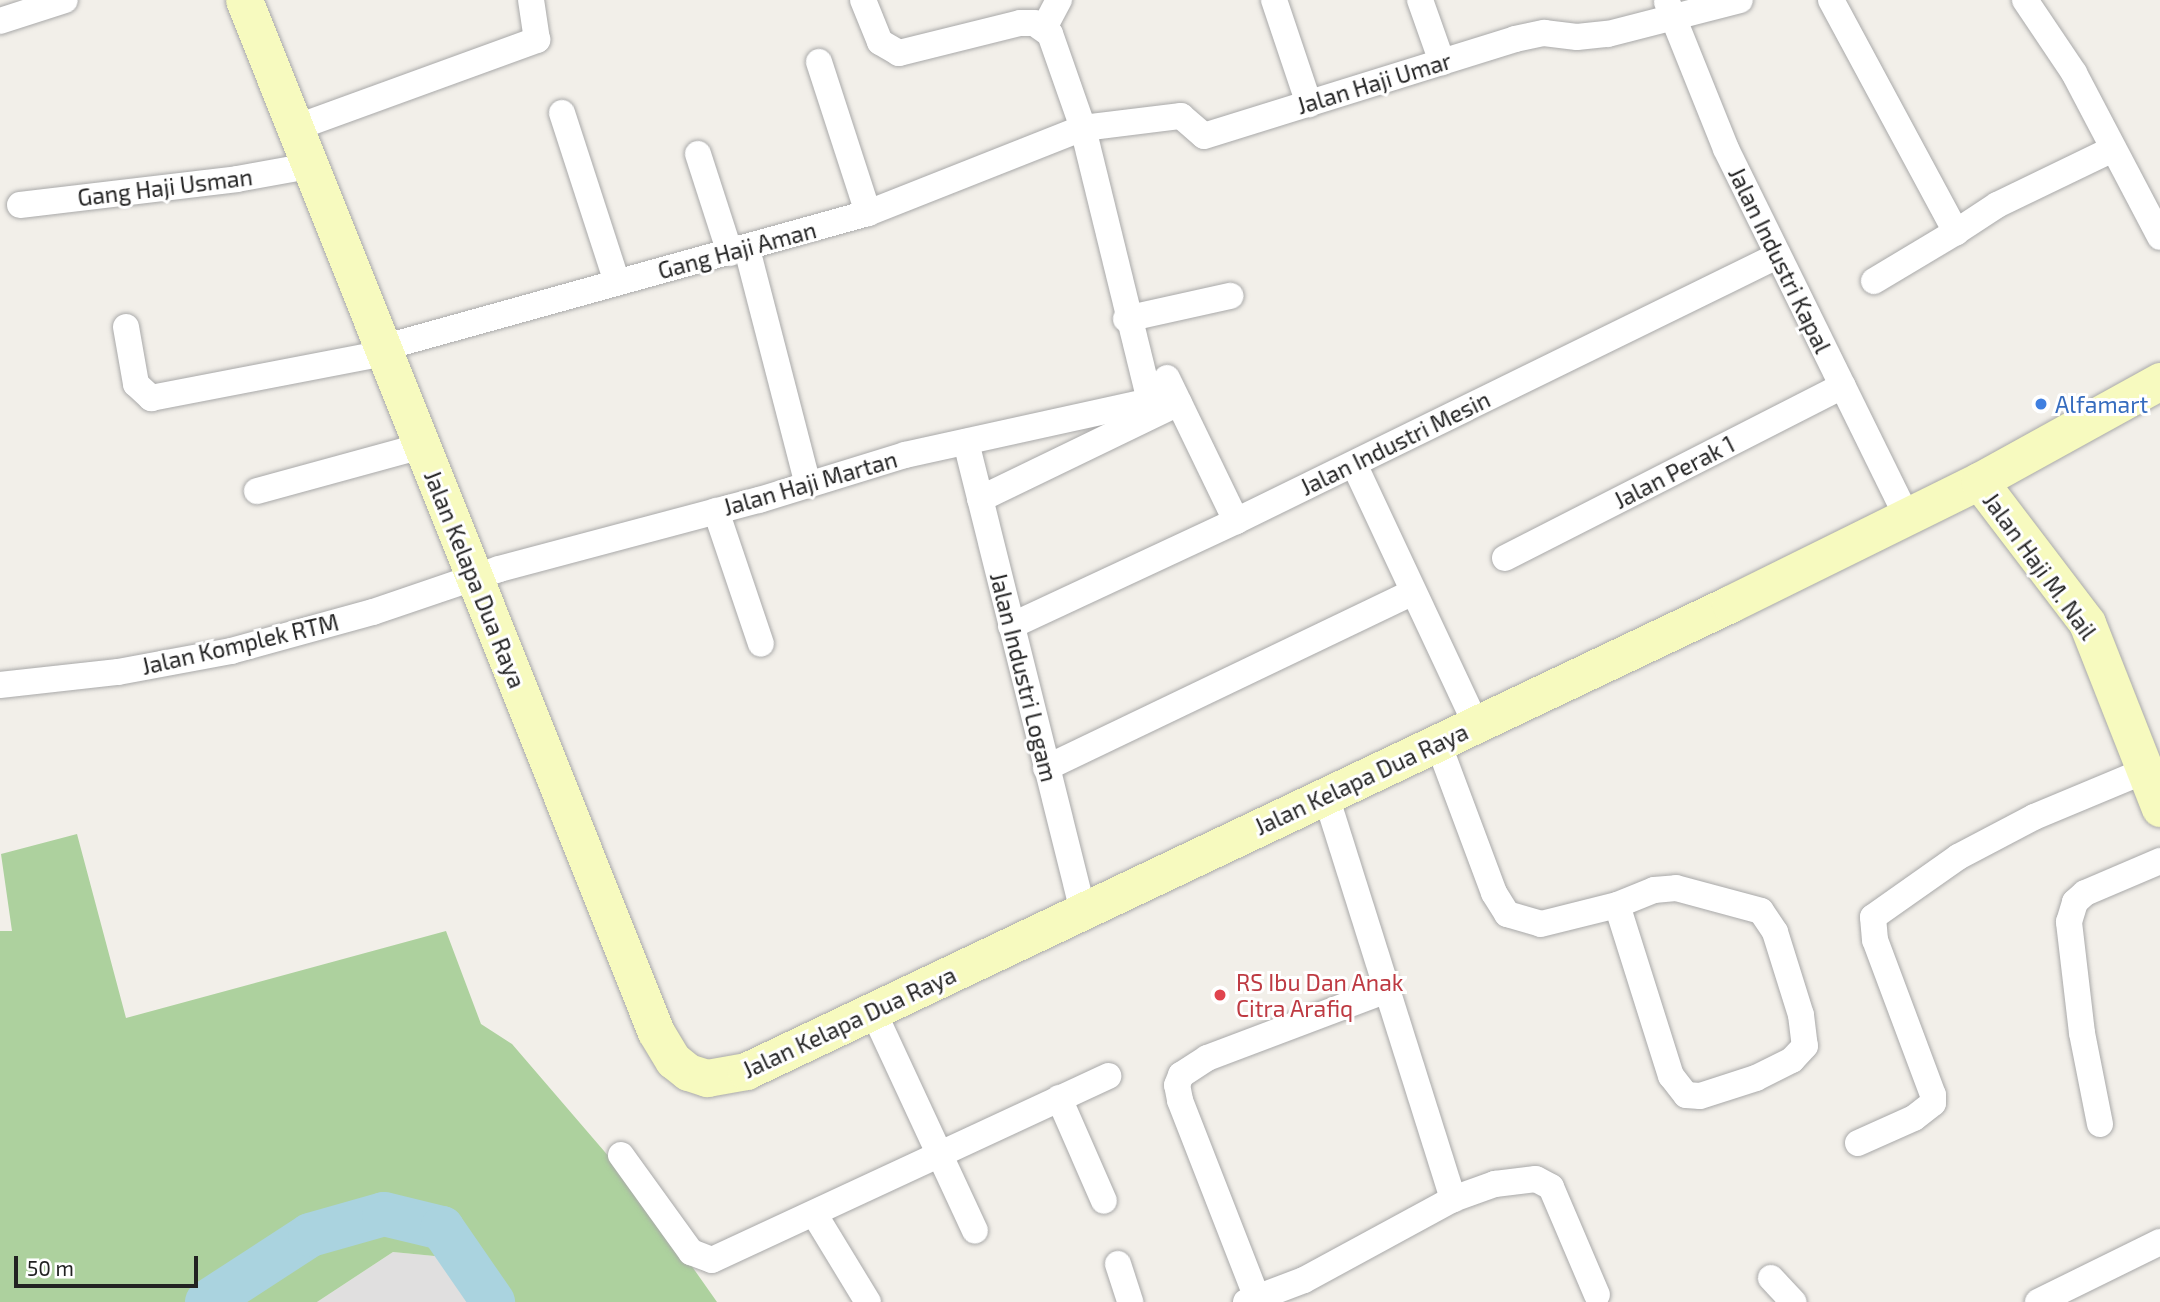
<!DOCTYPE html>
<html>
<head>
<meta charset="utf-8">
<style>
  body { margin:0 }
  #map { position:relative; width:2160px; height:1302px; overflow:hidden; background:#f2efe9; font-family:"Exo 2",sans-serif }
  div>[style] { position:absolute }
  .residential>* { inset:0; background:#e0dfdf }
  .forest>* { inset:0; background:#add19e }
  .river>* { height:44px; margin:-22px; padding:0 22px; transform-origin:22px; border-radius:22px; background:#aad3df }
  .roads { filter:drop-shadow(0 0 2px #a9a9a9) drop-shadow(0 0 2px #a9a9a9) }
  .minor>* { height:26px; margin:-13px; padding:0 13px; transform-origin:13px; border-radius:13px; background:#fff }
  .secondary>* { height:37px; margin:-18.5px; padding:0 18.5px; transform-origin:18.5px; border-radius:18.5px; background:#f7fabf }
  .dots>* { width:19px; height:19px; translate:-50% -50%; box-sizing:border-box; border:4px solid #fff; border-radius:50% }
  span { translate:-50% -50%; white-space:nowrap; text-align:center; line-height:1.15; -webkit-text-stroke:6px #fff; paint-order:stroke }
  .street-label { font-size:23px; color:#222 }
  .shop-label { font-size:23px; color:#366cbe }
  .left { translate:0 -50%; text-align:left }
  .health-label { font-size:23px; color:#be3a42 }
  .scale { position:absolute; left:14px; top:1256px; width:184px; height:32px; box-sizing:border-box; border:4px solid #222; border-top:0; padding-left:9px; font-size:21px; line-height:24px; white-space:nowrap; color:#222; -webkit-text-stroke:5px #fff; paint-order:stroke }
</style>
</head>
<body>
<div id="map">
  <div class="residential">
    <i style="clip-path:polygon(393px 1252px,455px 1258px,489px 1302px,317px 1302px)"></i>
  </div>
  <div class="forest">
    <i style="clip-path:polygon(77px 834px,126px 1018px,446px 931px,481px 1024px,512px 1044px,641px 1194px,717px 1302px,489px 1302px,455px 1258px,393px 1252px,317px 1302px,0 1302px,0 931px,12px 931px,1px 854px)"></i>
  </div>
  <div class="river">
    <i style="left:207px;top:1302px;width:123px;rotate:-33deg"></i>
    <i style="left:310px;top:1235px;width:77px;rotate:-15.8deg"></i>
    <i style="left:384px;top:1214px;width:60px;rotate:13.6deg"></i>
    <i style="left:442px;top:1228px;width:90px;rotate:55.4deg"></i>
  </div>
  <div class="roads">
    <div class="minor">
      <i style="left:1274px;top:0;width:110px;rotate:71.4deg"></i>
      <i style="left:1420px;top:0;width:66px;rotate:70.5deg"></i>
      <i style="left:1831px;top:0;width:264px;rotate:61.7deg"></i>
      <i style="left:1956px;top:232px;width:49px;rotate:-33.4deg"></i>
      <i style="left:1997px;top:205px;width:129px;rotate:-25.8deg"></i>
      <i style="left:2025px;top:0;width:88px;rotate:56.1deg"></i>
      <i style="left:2074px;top:73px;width:185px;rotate:62.3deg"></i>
      <i style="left:1667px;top:2px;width:158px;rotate:68.1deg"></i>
      <i style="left:1726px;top:149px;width:408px;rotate:63.8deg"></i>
      <i style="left:0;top:21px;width:68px;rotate:-17.9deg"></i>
      <i style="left:1044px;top:28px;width:32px;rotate:-62deg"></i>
      <i style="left:819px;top:62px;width:159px;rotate:72deg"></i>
      <i style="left:562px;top:113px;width:178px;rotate:72deg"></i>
      <i style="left:295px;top:128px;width:258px;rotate:-20deg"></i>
      <i style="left:537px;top:40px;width:40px;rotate:-98.5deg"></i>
      <i style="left:698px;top:154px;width:104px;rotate:72.1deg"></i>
      <i style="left:20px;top:205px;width:219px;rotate:-6.8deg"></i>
      <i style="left:237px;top:179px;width:73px;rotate:-10.2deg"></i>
      <i style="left:747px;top:249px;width:244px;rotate:75.5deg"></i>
      <i style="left:1874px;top:281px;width:96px;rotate:-30.9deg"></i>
      <i style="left:1126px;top:319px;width:107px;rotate:-12.5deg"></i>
      <i style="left:126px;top:327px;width:58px;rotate:80deg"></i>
      <i style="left:136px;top:384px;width:21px;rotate:43deg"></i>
      <i style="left:151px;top:398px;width:238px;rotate:-10.9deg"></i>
      <i style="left:382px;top:348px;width:504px;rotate:-15.52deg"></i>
      <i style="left:868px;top:213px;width:231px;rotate:-21.6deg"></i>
      <i style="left:1083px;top:128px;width:99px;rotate:-7deg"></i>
      <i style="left:1181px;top:116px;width:30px;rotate:41deg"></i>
      <i style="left:1204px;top:136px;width:326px;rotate:-17.3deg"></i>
      <i style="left:1515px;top:39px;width:30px;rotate:-12deg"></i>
      <i style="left:1544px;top:33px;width:33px;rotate:7deg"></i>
      <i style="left:1577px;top:37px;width:31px;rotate:-6deg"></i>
      <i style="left:1608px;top:34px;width:136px;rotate:-14.4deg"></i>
      <i style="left:1167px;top:378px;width:159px;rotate:64.2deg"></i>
      <i style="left:966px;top:442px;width:483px;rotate:76deg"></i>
      <i style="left:1354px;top:464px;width:288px;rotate:64.9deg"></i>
      <i style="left:257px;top:491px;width:171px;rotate:-15.3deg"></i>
      <i style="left:980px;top:499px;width:221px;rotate:-25.8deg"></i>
      <i style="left:716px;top:511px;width:140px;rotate:71.3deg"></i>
      <i style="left:1505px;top:558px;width:379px;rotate:-27deg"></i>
      <i style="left:1011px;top:626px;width:248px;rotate:-25deg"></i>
      <i style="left:1236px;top:521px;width:602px;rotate:-26.1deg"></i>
      <i style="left:0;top:685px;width:119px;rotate:-6.3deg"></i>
      <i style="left:118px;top:672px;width:115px;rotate:-10.5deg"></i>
      <i style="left:231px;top:651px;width:147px;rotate:-15.4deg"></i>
      <i style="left:373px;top:612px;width:133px;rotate:-18.8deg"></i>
      <i style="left:499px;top:569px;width:269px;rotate:-14.9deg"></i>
      <i style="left:759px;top:500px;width:153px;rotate:-17.1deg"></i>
      <i style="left:905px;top:455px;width:251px;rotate:-12.4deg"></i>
      <i style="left:1150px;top:401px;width:281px;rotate:-103.8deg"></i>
      <i style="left:1083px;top:128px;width:100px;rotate:-109.3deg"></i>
      <i style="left:1050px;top:34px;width:19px;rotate:-145deg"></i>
      <i style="left:1034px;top:23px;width:14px;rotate:180deg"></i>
      <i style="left:1020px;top:23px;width:125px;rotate:166.1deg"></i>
      <i style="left:899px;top:53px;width:22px;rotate:-150deg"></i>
      <i style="left:880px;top:42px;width:45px;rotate:-112deg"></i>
      <i style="left:1438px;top:743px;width:160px;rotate:69.5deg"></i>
      <i style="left:1494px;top:893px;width:25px;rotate:58deg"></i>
      <i style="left:1507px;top:914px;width:35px;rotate:16deg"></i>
      <i style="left:1541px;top:924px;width:78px;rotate:-14deg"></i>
      <i style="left:1617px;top:905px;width:40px;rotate:-22deg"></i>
      <i style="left:1654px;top:890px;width:22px;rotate:-5deg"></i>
      <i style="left:1676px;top:888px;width:88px;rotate:15.1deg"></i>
      <i style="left:1761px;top:911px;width:25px;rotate:56deg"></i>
      <i style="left:1775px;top:932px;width:87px;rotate:72.6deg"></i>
      <i style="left:1801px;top:1015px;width:31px;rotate:83deg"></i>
      <i style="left:1805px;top:1046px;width:19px;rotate:133deg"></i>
      <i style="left:1792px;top:1060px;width:40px;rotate:153.4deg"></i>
      <i style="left:1756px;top:1078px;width:59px;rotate:162.2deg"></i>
      <i style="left:1700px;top:1096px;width:14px;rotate:-176deg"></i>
      <i style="left:1686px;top:1095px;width:24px;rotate:-128deg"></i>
      <i style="left:1671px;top:1076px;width:179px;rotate:-107.5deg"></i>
      <i style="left:1046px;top:768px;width:407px;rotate:-25.6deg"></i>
      <i style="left:1326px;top:796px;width:423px;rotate:72.5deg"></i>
      <i style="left:873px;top:1011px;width:242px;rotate:65.1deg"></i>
      <i style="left:1059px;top:1098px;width:112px;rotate:66.4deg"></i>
      <i style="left:2100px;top:1124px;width:93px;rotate:-101.2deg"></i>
      <i style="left:2082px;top:1033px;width:112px;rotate:-96.7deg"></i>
      <i style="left:2069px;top:922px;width:21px;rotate:-73deg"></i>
      <i style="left:2075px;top:902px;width:13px;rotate:-42deg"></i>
      <i style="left:2085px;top:893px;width:82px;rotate:-23.1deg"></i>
      <i style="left:1858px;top:1143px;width:61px;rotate:-24.1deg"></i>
      <i style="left:1914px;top:1118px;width:24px;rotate:-38deg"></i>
      <i style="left:1933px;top:1103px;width:8px;rotate:-90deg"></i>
      <i style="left:1933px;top:1095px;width:165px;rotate:-110.5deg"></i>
      <i style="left:1875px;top:940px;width:23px;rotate:-95deg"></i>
      <i style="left:1873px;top:917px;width:104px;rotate:-35.2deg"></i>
      <i style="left:1958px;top:857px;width:86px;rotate:-27.8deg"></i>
      <i style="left:2034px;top:817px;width:122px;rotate:-22.6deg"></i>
      <i style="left:621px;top:1155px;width:120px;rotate:54.2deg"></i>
      <i style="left:691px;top:1252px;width:22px;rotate:21deg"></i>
      <i style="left:712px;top:1260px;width:437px;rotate:-24.9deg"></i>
      <i style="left:815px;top:1215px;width:102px;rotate:58.7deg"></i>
      <i style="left:1118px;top:1264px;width:40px;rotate:72deg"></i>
      <i style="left:1771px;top:1278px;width:33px;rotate:47deg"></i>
      <i style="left:1257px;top:1298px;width:212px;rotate:-111.3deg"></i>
      <i style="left:1180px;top:1100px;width:15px;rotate:-101deg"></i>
      <i style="left:1177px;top:1085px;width:11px;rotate:-68deg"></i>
      <i style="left:1181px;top:1075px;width:31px;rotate:-33deg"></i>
      <i style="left:1207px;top:1058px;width:189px;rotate:-20.7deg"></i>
      <i style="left:1246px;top:1302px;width:62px;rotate:-20.8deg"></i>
      <i style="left:1304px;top:1280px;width:170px;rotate:-28.5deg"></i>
      <i style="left:1453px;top:1199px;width:45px;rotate:-19.7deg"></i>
      <i style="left:1495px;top:1184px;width:41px;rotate:-7deg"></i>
      <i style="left:1536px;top:1179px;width:17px;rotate:28deg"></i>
      <i style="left:1551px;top:1187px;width:117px;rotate:66.9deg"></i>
      <i style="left:2038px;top:1302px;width:136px;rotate:-26.2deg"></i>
    </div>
    <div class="secondary">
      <i style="left:244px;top:0;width:1111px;rotate:68.24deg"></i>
      <i style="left:656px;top:1032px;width:33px;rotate:59deg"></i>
      <i style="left:673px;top:1060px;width:19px;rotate:39deg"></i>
      <i style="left:688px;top:1072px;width:20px;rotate:18deg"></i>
      <i style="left:707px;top:1078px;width:40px;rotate:-10deg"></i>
      <i style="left:746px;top:1071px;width:1089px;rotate:-25.39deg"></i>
      <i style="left:1730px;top:604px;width:278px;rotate:-26.3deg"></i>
      <i style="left:1979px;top:481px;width:207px;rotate:-28.9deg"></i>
      <i style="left:1979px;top:481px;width:178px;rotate:52.7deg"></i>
      <i style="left:2087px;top:623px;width:199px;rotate:68.5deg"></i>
    </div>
  </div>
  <div class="dots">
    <i style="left:2041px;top:404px;background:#3f7fe0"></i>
    <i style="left:1220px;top:995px;background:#e0444e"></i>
  </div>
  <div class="street-label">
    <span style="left:1374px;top:83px;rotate:-17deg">Jalan Haji Umar</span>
    <span style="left:165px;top:187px;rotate:-7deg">Gang Haji Usman</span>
    <span style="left:737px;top:250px;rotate:-15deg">Gang Haji Aman</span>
    <span style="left:1780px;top:260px;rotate:64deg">Jalan Industri Kapal</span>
    <span style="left:1395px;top:443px;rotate:-26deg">Jalan Industri Mesin</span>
    <span style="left:1674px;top:472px;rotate:-27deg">Jalan Perak 1</span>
    <span style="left:810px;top:483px;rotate:-16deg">Jalan Haji Martan</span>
    <span style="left:2040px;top:566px;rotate:54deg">Jalan Haji M. Nail</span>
    <span style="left:475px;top:579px;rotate:68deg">Jalan Kelapa Dua Raya</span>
    <span style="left:240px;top:644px;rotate:-13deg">Jalan Komplek RTM</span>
    <span style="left:1024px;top:677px;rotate:76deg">Jalan Industri Logam</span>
    <span style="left:1361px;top:779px;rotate:-25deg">Jalan Kelapa Dua Raya</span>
    <span style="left:849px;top:1022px;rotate:-25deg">Jalan Kelapa Dua Raya</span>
  </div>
  <div class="shop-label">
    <span class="left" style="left:2055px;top:404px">Alfamart</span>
  </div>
  <div class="health-label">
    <span class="left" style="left:1236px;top:995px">RS Ibu Dan Anak<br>Citra Arafiq</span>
  </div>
  <div class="scale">50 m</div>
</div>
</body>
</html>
